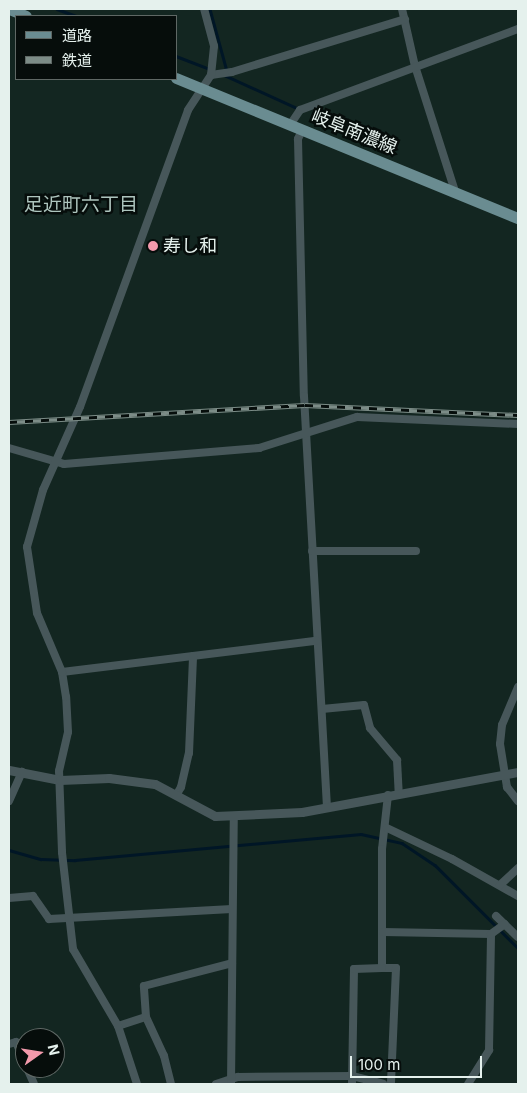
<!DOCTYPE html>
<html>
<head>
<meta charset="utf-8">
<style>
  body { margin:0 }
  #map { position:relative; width:527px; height:1093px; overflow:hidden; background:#132621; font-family:Inter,"Noto Sans JP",sans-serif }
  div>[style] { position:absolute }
  .stream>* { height:2.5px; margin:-1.25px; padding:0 1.25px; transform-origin:1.25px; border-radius:1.25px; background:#001626 }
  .minor>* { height:8px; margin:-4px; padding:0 4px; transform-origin:4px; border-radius:4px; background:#47575a }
  .tertiary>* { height:9px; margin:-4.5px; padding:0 4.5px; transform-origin:4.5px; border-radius:4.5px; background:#47575a }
  .primary>* { height:11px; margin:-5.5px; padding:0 5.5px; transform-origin:5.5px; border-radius:5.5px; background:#6a8c91 }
  .rail>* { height:4.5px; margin-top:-2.25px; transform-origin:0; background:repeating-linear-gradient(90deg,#060d0b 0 8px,#7c8c87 0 16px); box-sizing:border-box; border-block:1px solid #7c8c87 }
  .dots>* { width:14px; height:14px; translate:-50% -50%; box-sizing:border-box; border:2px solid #060d0b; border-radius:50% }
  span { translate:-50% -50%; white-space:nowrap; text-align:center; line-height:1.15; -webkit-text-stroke:5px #060d0b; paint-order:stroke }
  .street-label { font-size:18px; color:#e5f1ed }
  .poi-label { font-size:18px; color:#e5f1ed }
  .left { translate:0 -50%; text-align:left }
  .neighbourhood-label { font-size:19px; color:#adc4bd }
  .frame { position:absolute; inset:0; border:10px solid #e5f1ed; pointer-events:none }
  .legend { position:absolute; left:15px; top:15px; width:162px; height:65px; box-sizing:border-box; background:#060d0b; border:1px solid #5f6865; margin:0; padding:6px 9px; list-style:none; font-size:15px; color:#e5f1ed }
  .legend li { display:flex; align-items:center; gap:10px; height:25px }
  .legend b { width:25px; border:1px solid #5f6865 }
  .north { position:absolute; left:15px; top:1028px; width:50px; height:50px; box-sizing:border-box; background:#060d0b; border:1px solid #5f6865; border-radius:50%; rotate:77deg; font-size:14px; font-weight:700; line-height:20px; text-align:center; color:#e5f1ed }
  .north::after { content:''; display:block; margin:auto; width:18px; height:22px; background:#f39aac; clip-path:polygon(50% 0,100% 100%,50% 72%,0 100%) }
  .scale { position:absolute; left:350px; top:1056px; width:132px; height:22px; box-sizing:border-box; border:2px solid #e5f1ed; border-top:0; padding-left:6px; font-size:15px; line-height:18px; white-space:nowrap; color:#e5f1ed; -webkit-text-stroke:4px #060d0b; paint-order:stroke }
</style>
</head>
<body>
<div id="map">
  <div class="stream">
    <i style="left:57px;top:9px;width:20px;rotate:20deg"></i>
    <i style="left:210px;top:9px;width:64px;rotate:74.7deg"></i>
    <i style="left:176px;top:56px;width:36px;rotate:21deg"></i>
    <i style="left:224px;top:75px;width:78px;rotate:24.3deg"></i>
    <i style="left:9px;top:850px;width:33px;rotate:16deg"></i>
    <i style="left:41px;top:859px;width:34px;rotate:2deg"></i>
    <i style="left:75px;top:860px;width:287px;rotate:-5.2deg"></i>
    <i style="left:361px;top:834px;width:42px;rotate:12.4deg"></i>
    <i style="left:402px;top:843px;width:40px;rotate:34deg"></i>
    <i style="left:435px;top:865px;width:117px;rotate:45deg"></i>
  </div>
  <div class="minor">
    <i style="left:402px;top:9px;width:58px;rotate:77.2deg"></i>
    <i style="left:415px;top:66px;width:131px;rotate:72.3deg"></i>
    <i style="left:211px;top:75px;width:21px;rotate:-8deg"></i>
    <i style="left:232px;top:72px;width:181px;rotate:-17deg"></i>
    <i style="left:290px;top:125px;width:18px;rotate:-56deg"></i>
    <i style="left:300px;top:110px;width:233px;rotate:-20.4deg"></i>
    <i style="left:302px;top:130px;width:10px;rotate:114deg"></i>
    <i style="left:298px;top:139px;width:257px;rotate:88.7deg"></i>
    <i style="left:304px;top:396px;width:412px;rotate:86.8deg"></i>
    <i style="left:9px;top:448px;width:57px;rotate:16.2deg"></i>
    <i style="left:64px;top:464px;width:196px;rotate:-4.7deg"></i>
    <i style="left:259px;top:448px;width:103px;rotate:-17.6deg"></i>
    <i style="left:357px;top:417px;width:161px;rotate:2.5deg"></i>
    <i style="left:312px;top:551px;width:104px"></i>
    <i style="left:62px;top:672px;width:256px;rotate:-7deg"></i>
    <i style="left:518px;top:687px;width:41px;rotate:112.8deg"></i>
    <i style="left:502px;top:725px;width:19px;rotate:96deg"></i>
    <i style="left:500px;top:744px;width:44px;rotate:80.8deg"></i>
    <i style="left:507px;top:787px;width:18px;rotate:52deg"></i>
    <i style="left:322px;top:709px;width:42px;rotate:-5.4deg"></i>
    <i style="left:364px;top:705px;width:24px;rotate:75deg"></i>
    <i style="left:370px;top:728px;width:42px;rotate:49.8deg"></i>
    <i style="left:397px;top:760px;width:33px;rotate:87deg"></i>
    <i style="left:177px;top:794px;width:8px;rotate:-60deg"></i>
    <i style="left:181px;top:787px;width:35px;rotate:-77deg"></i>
    <i style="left:189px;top:753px;width:97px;rotate:-87.6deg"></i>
    <i style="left:388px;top:795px;width:54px;rotate:96.3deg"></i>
    <i style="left:382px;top:849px;width:119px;rotate:90deg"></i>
    <i style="left:382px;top:968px;width:14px"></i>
    <i style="left:396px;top:968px;width:116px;rotate:92.5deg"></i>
    <i style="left:9px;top:801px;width:32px;rotate:-66deg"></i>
    <i style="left:387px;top:828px;width:72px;rotate:25.5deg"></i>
    <i style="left:452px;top:859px;width:76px;rotate:29.3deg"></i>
    <i style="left:500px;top:885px;width:25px;rotate:-43deg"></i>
    <i style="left:9px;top:898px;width:24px;rotate:-5deg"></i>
    <i style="left:33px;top:896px;width:28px;rotate:55deg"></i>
    <i style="left:49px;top:919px;width:183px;rotate:-3.1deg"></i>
    <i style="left:496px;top:916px;width:30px;rotate:44deg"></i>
    <i style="left:383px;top:932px;width:108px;rotate:1.1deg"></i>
    <i style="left:118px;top:1026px;width:29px;rotate:-18deg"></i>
    <i style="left:9px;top:1044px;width:7px;rotate:-16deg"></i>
    <i style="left:16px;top:1042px;width:23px;rotate:67deg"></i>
    <i style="left:27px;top:1068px;width:17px;rotate:66deg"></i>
    <i style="left:137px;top:1084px;width:61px;rotate:-108.1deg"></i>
    <i style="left:118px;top:1026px;width:89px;rotate:-120.3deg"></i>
    <i style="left:73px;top:949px;width:98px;rotate:-96.5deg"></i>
    <i style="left:62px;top:852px;width:81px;rotate:-92.1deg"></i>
    <i style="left:59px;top:771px;width:40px;rotate:-77deg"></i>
    <i style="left:68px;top:732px;width:35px;rotate:-93deg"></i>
    <i style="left:66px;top:697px;width:25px;rotate:-99deg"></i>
    <i style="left:62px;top:672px;width:64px;rotate:-113deg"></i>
    <i style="left:37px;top:613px;width:67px;rotate:-98.6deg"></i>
    <i style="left:27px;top:547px;width:59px;rotate:-74.3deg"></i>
    <i style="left:43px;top:490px;width:91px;rotate:-66deg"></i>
    <i style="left:80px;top:407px;width:316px;rotate:-70deg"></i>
    <i style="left:188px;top:110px;width:42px;rotate:-56.7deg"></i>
    <i style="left:211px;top:75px;width:29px;rotate:-84deg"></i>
    <i style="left:214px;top:46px;width:38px;rotate:-105deg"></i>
    <i style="left:171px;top:1084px;width:29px;rotate:-104deg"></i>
    <i style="left:164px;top:1056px;width:43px;rotate:-114.8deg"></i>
    <i style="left:146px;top:1017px;width:31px;rotate:-94deg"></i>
    <i style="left:144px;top:986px;width:91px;rotate:-14.6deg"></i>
    <i style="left:216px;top:1084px;width:23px;rotate:-18deg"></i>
    <i style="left:238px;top:1077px;width:114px;rotate:-0.5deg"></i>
    <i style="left:352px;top:1076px;width:32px;rotate:14deg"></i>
    <i style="left:231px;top:1084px;width:268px;rotate:-89.4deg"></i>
    <i style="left:352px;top:1084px;width:115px;rotate:-89deg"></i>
    <i style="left:354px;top:969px;width:28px;rotate:-2deg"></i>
    <i style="left:468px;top:1084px;width:40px;rotate:-58deg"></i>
    <i style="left:489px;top:1050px;width:116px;rotate:-89deg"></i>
    <i style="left:491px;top:934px;width:17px;rotate:-36deg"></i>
  </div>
  <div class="tertiary">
    <i style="left:9px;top:770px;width:52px;rotate:11.1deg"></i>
    <i style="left:60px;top:780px;width:49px;rotate:-2.3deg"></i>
    <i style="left:109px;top:778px;width:46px;rotate:7.4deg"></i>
    <i style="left:155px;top:784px;width:68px;rotate:28.1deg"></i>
    <i style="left:215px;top:816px;width:87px;rotate:-2.6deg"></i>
    <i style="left:302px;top:812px;width:220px;rotate:-10.5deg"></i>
  </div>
  <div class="primary">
    <i style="left:9px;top:9px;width:18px;rotate:22deg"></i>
    <i style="left:176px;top:78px;width:370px;rotate:22.3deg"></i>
  </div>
  <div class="rail">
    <i style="left:9px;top:422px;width:296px;rotate:-3.3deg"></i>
    <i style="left:305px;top:405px;width:213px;rotate:2.7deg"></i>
  </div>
  <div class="dots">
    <i style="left:153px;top:246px;background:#f39aac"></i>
  </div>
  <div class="street-label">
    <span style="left:354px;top:132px;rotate:22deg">岐阜南濃線</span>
  </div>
  <div class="poi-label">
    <span class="left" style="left:163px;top:246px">寿し和</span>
  </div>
  <div class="neighbourhood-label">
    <span style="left:81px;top:205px">足近町六丁目</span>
  </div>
  <div class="frame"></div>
  <ul class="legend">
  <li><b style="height:6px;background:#6a8c91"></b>道路</li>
  <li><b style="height:6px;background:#7c8c87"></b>鉄道</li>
  </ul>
  <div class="north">N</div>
  <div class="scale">100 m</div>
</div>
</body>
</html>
